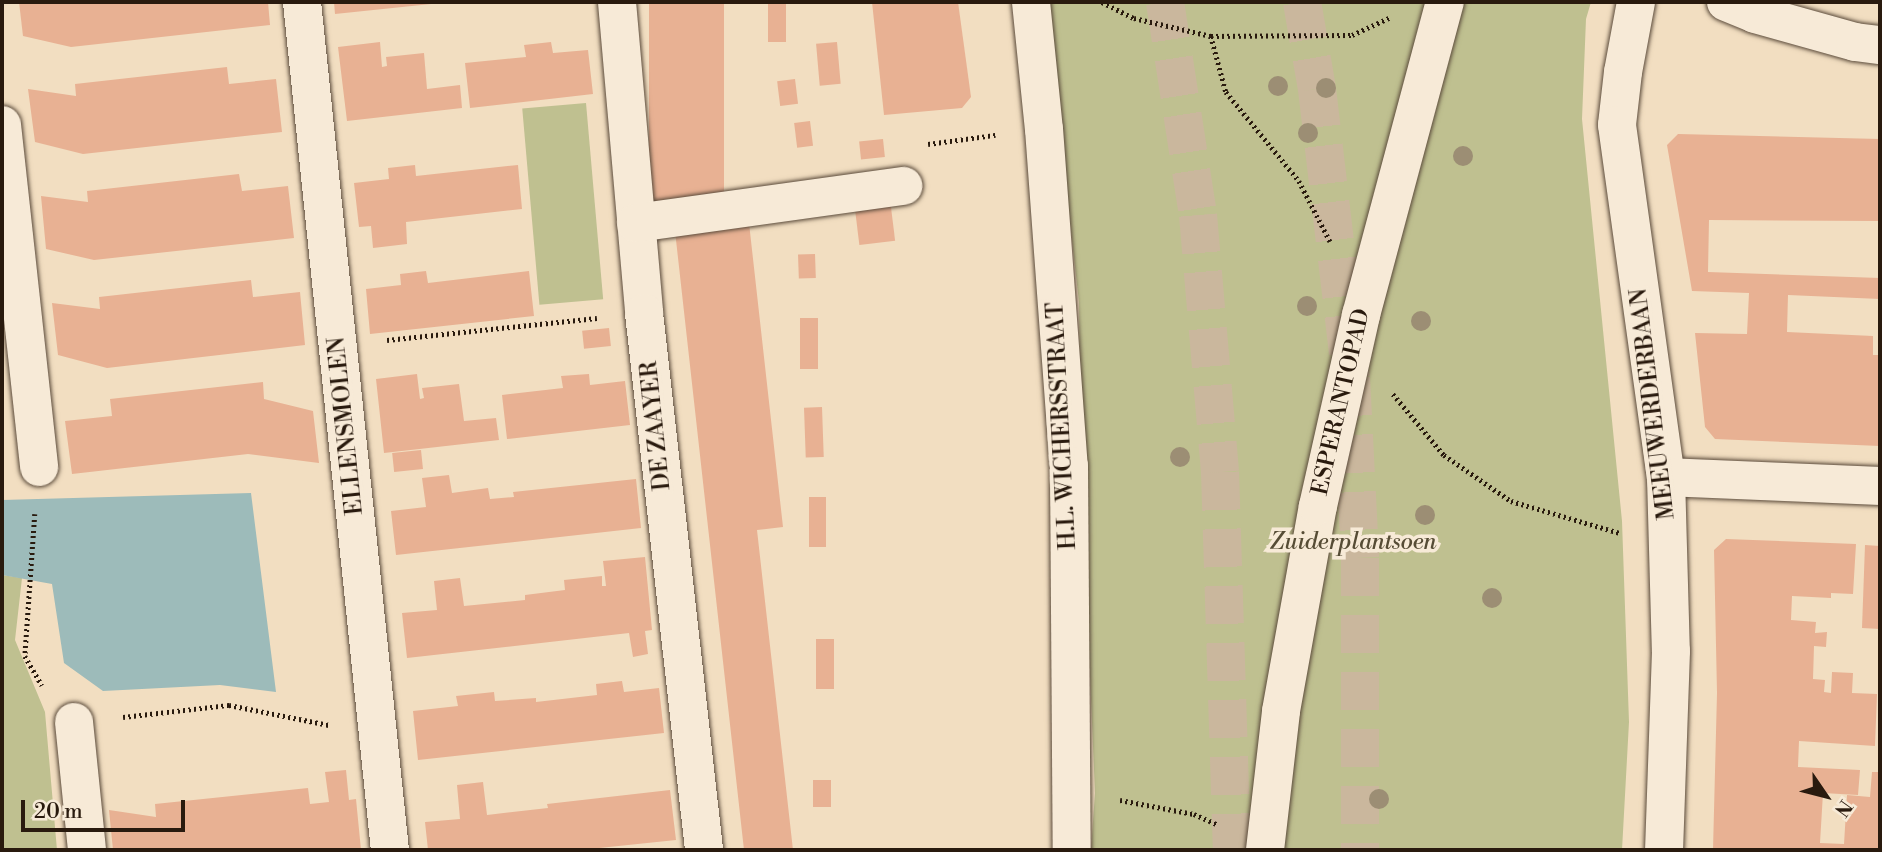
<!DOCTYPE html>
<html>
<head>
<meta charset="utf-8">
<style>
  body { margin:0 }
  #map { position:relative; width:1882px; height:852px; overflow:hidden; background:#f2dec1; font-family:"Libre Bodoni",serif }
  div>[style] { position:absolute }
  .green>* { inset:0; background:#bfc090; transform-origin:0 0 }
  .water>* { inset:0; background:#9dbbba }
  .building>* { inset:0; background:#e8b193; transform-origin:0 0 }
  .highway-tunnel>* { height:38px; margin-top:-19px; transform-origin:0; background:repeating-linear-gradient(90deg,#cab79d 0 38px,transparent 0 57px) }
  .path>* { height:4.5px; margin-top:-2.25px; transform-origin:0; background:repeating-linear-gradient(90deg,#291a0e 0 2px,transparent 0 5.5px) }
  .roads { filter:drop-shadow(0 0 2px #5b4b3b) drop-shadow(0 0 2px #5b4b3b) }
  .street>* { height:38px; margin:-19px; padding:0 19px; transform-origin:19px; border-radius:19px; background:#f7ead7 }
  .secondary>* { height:38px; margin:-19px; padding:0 19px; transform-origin:19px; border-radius:19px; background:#f7ead7 }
  .trees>* { width:20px; height:20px; margin:-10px; border-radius:50%; background:#9c8e74 }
  span { translate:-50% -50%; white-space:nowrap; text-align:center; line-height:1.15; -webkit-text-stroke:7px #f7ead7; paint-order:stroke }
  .street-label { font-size:23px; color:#291a0e }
  .park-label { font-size:23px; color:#564c35; font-style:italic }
  .frame { position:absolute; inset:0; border:4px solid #291a0e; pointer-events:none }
  .north { position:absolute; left:1791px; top:761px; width:70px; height:70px; -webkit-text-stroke:5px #f7ead7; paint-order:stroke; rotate:125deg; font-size:19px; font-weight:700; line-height:28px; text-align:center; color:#291a0e }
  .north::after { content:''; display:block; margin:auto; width:24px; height:32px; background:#291a0e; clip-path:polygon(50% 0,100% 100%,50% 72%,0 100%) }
  .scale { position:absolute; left:21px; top:800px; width:164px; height:32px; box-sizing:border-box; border:4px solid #291a0e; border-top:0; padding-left:9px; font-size:21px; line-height:24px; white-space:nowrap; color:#291a0e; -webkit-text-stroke:5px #f7ead7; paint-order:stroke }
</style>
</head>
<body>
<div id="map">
  <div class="green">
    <i style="clip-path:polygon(1045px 2px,1591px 2px,1586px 19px,1582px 119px,1622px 521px,1629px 722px,1622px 850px,1091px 850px,1095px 793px,1081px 462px,1079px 302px)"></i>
    <i style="left:586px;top:103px;width:197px;height:64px;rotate:85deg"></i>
    <i style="clip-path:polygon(2px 575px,22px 578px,15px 640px,45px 712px,57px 850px,2px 850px)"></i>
  </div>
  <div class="water">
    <i style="clip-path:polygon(251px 493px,276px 692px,220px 685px,103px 691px,64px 663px,52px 584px,2px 575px,2px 500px)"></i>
  </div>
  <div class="building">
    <i style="clip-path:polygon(19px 2px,268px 2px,270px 25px,71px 47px,23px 36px)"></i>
    <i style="clip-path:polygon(334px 2px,431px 2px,431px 4px,335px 14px)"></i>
    <i style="left:649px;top:2px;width:75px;height:208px"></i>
    <i style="left:768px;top:2px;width:18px;height:40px"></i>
    <i style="clip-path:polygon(872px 2px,958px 2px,971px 97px,962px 108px,884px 115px)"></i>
    <i style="clip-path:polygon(380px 42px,382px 67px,387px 66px,386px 57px,424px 53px,427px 89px,460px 85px,462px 108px,347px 121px,338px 47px)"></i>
    <i style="clip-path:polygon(551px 42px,553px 53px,588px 50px,593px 94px,470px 108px,465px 63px,526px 57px,524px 45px)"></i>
    <i style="left:837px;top:42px;width:42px;height:21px;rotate:85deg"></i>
    <i style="clip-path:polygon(227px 67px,229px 84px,276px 79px,282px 132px,83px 154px,35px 142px,28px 89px,76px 96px,75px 84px)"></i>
    <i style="left:795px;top:79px;width:25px;height:18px;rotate:83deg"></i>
    <i style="left:810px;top:121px;width:25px;height:16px;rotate:83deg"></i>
    <i style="clip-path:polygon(1678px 134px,1880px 139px,1880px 221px,1709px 220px,1708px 272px,1880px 278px,1880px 299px,1788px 295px,1787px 332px,1873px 336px,1873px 355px,1880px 355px,1880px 446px,1715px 439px,1705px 427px,1695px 333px,1747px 334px,1749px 293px,1692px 291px,1667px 145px)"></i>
    <i style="left:883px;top:139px;width:18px;height:24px;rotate:84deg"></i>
    <i style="clip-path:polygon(415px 165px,416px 176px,518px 165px,522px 209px,406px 222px,407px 244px,373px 248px,371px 226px,359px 227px,354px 183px,389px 179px,388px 168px)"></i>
    <i style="clip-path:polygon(239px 174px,242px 191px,288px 186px,294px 238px,94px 260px,46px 249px,41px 196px,88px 202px,87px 191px)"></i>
    <i style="left:890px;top:199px;width:42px;height:36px;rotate:83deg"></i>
    <i style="clip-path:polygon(748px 214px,783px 527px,757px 530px,793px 850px,744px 850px,674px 222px)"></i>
    <i style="left:815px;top:254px;width:24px;height:17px;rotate:88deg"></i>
    <i style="clip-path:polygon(426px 271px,428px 283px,529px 271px,534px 316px,370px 334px,366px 289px,401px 285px,400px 274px)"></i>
    <i style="clip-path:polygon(251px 280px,253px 297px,300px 292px,305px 345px,107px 368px,58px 355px,52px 303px,100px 309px,99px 297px)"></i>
    <i style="left:800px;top:318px;width:18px;height:51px"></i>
    <i style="left:609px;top:328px;width:18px;height:27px;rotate:84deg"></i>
    <i style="clip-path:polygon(417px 374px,420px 399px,424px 398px,422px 388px,459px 384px,464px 421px,496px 418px,499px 440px,384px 453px,376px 379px)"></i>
    <i style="clip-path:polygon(589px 374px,590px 385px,625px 381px,630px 425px,507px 439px,502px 395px,563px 388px,561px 376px)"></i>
    <i style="clip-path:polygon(263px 382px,264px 399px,313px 411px,319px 463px,248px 454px,72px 474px,65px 421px,112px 416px,110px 399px)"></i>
    <i style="left:822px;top:407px;width:50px;height:18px;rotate:88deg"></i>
    <i style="left:421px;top:450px;width:19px;height:29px;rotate:84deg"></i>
    <i style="clip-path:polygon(449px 475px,452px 493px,488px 488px,490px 499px,514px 497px,513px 492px,636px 479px,641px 528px,396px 555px,391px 511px,426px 507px,422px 478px)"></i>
    <i style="left:809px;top:497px;width:17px;height:50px"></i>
    <i style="clip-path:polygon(1726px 539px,1856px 544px,1853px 594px,1831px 593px,1831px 598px,1792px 596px,1791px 620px,1816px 622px,1815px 633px,1827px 632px,1826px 647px,1814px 646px,1813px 679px,1825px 680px,1824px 692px,1831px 693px,1832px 672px,1853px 673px,1852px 693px,1877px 694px,1875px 746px,1799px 741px,1798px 767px,1860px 770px,1858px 795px,1823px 793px,1820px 843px,1844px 844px,1847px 795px,1870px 797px,1872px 772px,1880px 772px,1880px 850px,1713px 850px,1717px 693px,1714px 550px)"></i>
    <i style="clip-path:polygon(1865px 545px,1880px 546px,1880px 629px,1862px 628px)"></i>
    <i style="clip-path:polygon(645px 557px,652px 630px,645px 631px,648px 654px,633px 657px,629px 633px,407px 658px,402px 613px,437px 610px,434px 581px,460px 578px,464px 606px,525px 600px,525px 595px,565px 590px,564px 580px,602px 576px,602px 586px,606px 586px,603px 561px)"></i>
    <i style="left:816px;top:639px;width:18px;height:50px"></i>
    <i style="clip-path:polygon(622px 681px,624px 692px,659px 688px,664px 733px,418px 760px,413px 711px,458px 706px,456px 696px,494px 692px,495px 701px,536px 698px,536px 702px,597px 695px,596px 684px)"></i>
    <i style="clip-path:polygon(346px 770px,349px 800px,356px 799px,361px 850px,113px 850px,109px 810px,156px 817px,155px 804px,308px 788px,310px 804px,329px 802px,325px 772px)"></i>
    <i style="left:813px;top:780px;width:18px;height:27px"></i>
    <i style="clip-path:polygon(483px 782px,487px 815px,548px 808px,547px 804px,670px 790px,676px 840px,580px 850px,428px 850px,425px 822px,460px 819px,457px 785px)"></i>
  </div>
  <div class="highway-tunnel">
    <i style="left:1165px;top:2px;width:216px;rotate:81.2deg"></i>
    <i style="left:1198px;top:215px;width:258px;rotate:85.1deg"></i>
    <i style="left:1220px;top:472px;width:378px;rotate:88.2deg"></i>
    <i style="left:1302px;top:2px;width:88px;rotate:80.2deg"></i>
    <i style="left:1317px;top:89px;width:291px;rotate:83.3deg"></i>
    <i style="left:1351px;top:378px;width:180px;rotate:87.1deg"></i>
    <i style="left:1360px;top:558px;width:292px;rotate:90deg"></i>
  </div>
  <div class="path">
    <i style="left:1102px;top:2px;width:36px;rotate:27deg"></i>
    <i style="left:1134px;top:18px;width:79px;rotate:13.2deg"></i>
    <i style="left:1211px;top:36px;width:141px;rotate:-0.4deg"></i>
    <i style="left:1352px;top:35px;width:41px;rotate:-24.7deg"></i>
    <i style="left:1211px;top:36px;width:58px;rotate:75deg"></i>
    <i style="left:1226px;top:92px;width:115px;rotate:50.6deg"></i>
    <i style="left:1299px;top:181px;width:68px;rotate:62.7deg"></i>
    <i style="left:928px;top:144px;width:68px;rotate:-7.7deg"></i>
    <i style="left:387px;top:340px;width:211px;rotate:-6deg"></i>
    <i style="left:1393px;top:394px;width:80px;rotate:50.1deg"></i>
    <i style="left:1444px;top:455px;width:81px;rotate:34.5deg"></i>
    <i style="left:1511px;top:501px;width:114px;rotate:16.4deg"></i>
    <i style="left:35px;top:514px;width:142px;rotate:94deg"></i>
    <i style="left:25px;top:656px;width:34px;rotate:60deg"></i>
    <i style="left:123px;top:717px;width:107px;rotate:-6.5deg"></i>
    <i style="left:229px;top:705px;width:102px;rotate:11.3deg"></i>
    <i style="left:1120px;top:800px;width:75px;rotate:10.7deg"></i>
    <i style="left:1194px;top:814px;width:27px;rotate:24deg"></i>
  </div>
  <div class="roads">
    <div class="street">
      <i style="left:302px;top:2px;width:853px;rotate:84.08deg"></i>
      <i style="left:617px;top:2px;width:312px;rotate:85deg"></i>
      <i style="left:644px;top:313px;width:540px;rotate:83.62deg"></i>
      <i style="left:1031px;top:2px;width:128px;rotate:84.2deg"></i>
      <i style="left:1044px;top:129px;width:338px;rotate:85.8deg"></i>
      <i style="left:1069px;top:466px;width:384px;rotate:89.6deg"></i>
      <i style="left:1636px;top:2px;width:71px;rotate:100.5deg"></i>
      <i style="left:1623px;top:72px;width:53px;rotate:96.5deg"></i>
      <i style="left:1617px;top:125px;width:355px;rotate:82.1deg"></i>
      <i style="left:1666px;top:477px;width:174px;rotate:88.4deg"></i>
      <i style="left:1671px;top:651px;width:199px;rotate:92deg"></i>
      <i style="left:2px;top:125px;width:344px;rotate:83.8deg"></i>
      <i style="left:636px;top:223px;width:270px;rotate:-7.9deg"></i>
      <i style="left:1666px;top:477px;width:214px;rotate:2.4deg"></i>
      <i style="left:74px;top:722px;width:129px;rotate:84.2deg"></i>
      <i style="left:1265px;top:850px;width:140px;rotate:-83.4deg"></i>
      <i style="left:1281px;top:711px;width:208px;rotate:-79.8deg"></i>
      <i style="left:1318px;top:506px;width:196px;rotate:-77.3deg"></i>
      <i style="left:1361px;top:315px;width:324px;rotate:-75deg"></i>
    </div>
    <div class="secondary">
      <i style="left:1726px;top:2px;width:31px;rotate:22deg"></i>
      <i style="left:1755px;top:14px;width:104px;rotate:15.6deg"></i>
      <i style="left:1855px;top:42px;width:25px;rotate:7deg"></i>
    </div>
  </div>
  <div class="trees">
    <i style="left:1278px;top:86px"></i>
    <i style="left:1326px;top:88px"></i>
    <i style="left:1308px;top:133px"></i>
    <i style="left:1463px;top:156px"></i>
    <i style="left:1307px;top:306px"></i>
    <i style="left:1421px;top:321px"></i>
    <i style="left:1180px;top:457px"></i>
    <i style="left:1425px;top:515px"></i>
    <i style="left:1492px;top:598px"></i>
    <i style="left:1379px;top:799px"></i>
  </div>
  <div class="street-label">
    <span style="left:1341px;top:402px;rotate:-77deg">ESPERANTOPAD</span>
    <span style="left:1653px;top:404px;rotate:-97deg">MEEUWERDERBAAN</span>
    <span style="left:346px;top:426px;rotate:-96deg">ELLENSMOLEN</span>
    <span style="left:656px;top:426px;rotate:-96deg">DE ZAAYER</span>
    <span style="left:1062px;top:426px;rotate:-93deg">H.L. WICHERSSTRAAT</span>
  </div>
  <div class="park-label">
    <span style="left:1353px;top:542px">Zuiderplantsoen</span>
  </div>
  <div class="frame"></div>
  <div class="north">N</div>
  <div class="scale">20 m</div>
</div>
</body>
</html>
